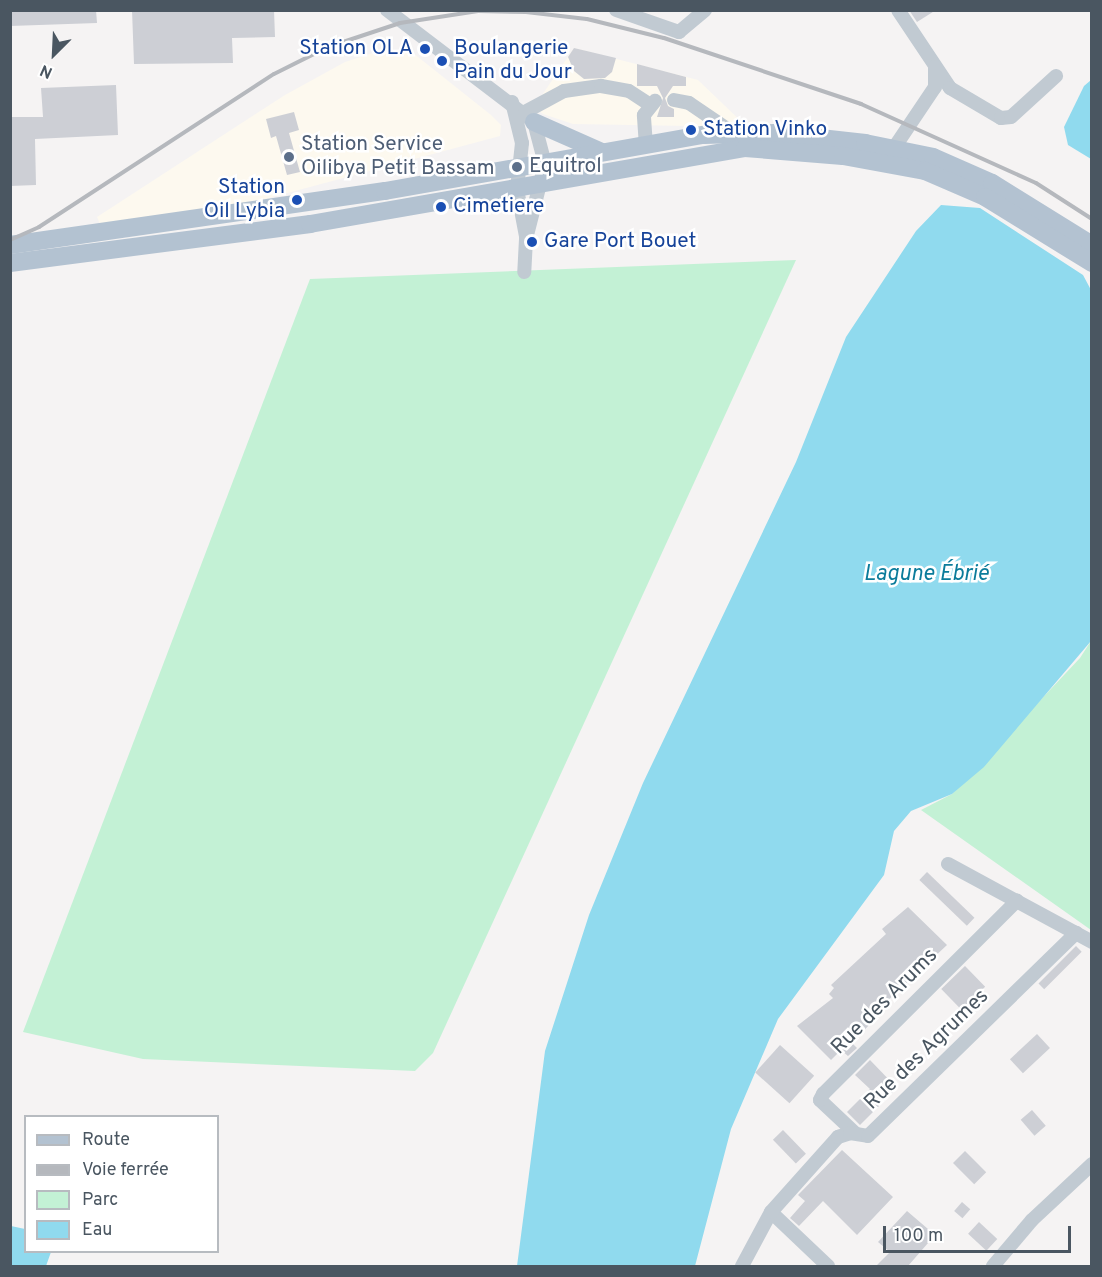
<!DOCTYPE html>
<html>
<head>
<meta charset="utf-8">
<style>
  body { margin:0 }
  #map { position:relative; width:1102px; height:1277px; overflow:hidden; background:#f5f3f3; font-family:Overpass,sans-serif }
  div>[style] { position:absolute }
  .commercial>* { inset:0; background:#fdf9ef }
  .green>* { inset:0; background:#c3f1d5 }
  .water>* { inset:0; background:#90daee }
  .building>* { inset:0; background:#cdcfd5; transform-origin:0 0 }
  .minor>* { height:14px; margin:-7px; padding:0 7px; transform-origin:7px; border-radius:7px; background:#c1cad2 }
  .major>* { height:18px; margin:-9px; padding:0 9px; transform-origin:9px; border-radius:9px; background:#b3c2d1 }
  .rail>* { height:4px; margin:-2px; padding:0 2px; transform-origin:2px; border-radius:2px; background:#b5b8bd }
  .dots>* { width:16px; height:16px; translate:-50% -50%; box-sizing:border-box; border:3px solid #fff; border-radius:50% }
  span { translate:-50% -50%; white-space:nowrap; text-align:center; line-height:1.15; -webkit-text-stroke:5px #fff; paint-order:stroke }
  .transit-label { font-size:21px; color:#164399 }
  .right { translate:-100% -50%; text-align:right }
  .left { translate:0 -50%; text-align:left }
  .service-label { font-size:21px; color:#4e5e75 }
  .street-label { font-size:21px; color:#4a5661 }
  .water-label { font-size:22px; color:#0c7c9b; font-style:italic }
  .frame { position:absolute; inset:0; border:12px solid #4a5661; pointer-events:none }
  .legend { position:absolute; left:24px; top:1115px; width:195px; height:138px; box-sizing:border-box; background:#fff; border:2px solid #b7bbc0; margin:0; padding:8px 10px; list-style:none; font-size:18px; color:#4a5661 }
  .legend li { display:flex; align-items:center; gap:12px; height:30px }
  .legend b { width:30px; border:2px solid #b7bbc0 }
  .north { position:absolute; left:24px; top:24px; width:60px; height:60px; -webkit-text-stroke:4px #fff; paint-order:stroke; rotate:204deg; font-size:16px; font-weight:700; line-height:24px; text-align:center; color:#4a5661 }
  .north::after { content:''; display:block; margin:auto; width:21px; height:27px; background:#4a5661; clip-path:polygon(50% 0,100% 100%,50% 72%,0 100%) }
  .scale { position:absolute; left:883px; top:1226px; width:188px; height:27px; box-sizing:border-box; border:3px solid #4a5661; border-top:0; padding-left:8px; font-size:18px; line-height:21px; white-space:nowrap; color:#4a5661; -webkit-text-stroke:4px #fff; paint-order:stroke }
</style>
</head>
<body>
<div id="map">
  <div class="commercial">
    <i style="clip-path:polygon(574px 48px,698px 80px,747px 127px,573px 124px,543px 114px,534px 107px)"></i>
    <i style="clip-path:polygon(408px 49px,491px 115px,501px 125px,500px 136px,183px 221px,103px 231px,97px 217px,285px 95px,345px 62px,376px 52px)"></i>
  </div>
  <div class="green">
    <i style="clip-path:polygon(796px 260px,433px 1053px,415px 1071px,143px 1059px,23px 1032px,310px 279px)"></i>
    <i style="clip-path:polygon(1091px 641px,1091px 930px,921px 810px,952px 794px,1080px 658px)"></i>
  </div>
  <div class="water">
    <i style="clip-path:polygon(1091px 80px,1091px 159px,1068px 145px,1064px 127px,1084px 86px)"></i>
    <i style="clip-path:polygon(941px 205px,980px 208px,1083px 275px,1091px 290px,1091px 641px,984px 767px,952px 794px,911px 811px,894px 831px,884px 875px,778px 1019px,731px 1129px,695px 1266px,517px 1266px,545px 1051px,589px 915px,643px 783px,796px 462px,846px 337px,916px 231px)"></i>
    <i style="clip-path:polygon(11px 1226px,25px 1229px,26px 1252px,51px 1252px,46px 1266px,11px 1266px)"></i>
  </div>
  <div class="building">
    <i style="clip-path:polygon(10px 10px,96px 10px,97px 23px,10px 26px)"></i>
    <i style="clip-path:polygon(132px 10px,274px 10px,275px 37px,232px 38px,233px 63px,134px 64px)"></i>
    <i style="clip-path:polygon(909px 10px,936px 10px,917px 22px)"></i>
    <i style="clip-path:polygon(574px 48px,616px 58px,612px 72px,605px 78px,584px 79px,574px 71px,568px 57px)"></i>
    <i style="clip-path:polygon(637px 64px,686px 77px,686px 86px,673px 86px,665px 98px,668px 106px,674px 109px,674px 117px,657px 117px,663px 98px,657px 86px,637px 86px)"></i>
    <i style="clip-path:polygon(116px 85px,118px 135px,35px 139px,36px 185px,10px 186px,10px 117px,43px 117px,41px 88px)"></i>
    <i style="clip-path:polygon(294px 112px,299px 130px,289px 133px,300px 172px,287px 175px,276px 136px,271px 138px,266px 119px)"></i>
    <i style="left:927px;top:872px;width:66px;height:11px;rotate:44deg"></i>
    <i style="clip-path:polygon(908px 907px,947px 945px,866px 1021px,870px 1024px,852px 1043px,857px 1048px,848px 1056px,841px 1050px,831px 1060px,797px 1026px,833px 998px,829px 994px,834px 988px,831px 985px,886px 934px,882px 929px)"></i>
    <i style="left:1076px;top:946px;width:8px;height:53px;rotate:45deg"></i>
    <i style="left:965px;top:966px;width:29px;height:33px;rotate:46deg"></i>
    <i style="left:1037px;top:1034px;width:19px;height:37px;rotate:47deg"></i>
    <i style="left:780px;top:1045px;width:46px;height:37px;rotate:42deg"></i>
    <i style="clip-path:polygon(870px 1060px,897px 1088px,860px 1125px,847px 1112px,870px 1089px,855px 1075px)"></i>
    <i style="left:1032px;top:1110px;width:21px;height:15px;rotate:49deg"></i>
    <i style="left:783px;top:1130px;width:33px;height:14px;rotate:46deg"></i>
    <i style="clip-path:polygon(842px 1150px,893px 1197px,857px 1235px,823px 1201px,799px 1226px,790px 1218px,805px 1201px,798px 1195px)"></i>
    <i style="left:965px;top:1151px;width:30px;height:17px;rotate:45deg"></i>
    <i style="left:962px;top:1202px;width:11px;height:12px;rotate:41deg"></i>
    <i style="clip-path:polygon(907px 1211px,935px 1235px,908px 1266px,876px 1266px,890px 1252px,878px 1242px)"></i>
    <i style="left:979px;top:1222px;width:25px;height:16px;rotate:43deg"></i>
  </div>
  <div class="minor">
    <i style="left:387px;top:10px;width:185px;rotate:37.3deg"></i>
    <i style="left:534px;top:122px;width:43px;rotate:75.3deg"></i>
    <i style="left:545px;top:164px;width:77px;rotate:104.2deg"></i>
    <i style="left:526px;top:239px;width:33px;rotate:93deg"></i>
    <i style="left:616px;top:10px;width:67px;rotate:19.2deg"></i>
    <i style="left:679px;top:32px;width:34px;rotate:-40deg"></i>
    <i style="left:898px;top:10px;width:94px;rotate:56.3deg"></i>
    <i style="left:950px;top:88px;width:59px;rotate:30.5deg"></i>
    <i style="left:1001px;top:118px;width:10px;rotate:-6deg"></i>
    <i style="left:1011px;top:117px;width:61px;rotate:-42.3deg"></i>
    <i style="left:674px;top:100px;width:15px;rotate:11deg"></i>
    <i style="left:689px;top:103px;width:53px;rotate:34.3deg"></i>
    <i style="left:512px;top:102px;width:42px;rotate:76.3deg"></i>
    <i style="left:522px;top:143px;width:46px;rotate:96.2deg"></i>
    <i style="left:517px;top:189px;width:48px;rotate:79.2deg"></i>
    <i style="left:525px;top:112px;width:44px;rotate:-28.3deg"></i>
    <i style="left:564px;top:91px;width:37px;rotate:-8deg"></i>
    <i style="left:601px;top:86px;width:28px;rotate:10deg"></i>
    <i style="left:629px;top:91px;width:24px;rotate:33deg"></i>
    <i style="left:646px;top:146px;width:31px;rotate:-94deg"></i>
    <i style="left:644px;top:115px;width:18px;rotate:-52deg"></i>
    <i style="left:894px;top:148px;width:73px;rotate:-56.1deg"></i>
    <i style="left:935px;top:87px;width:20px;rotate:-90deg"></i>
    <i style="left:948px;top:864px;width:164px;rotate:28.4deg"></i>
    <i style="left:855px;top:1133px;width:48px;rotate:-136.7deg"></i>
    <i style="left:820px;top:1100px;width:7px;rotate:-63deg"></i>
    <i style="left:823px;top:1094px;width:274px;rotate:-44.9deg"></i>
    <i style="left:771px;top:1212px;width:79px;rotate:43.5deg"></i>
    <i style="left:742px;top:1266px;width:61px;rotate:-61.8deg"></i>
    <i style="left:771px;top:1212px;width:101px;rotate:-48.2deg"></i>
    <i style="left:838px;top:1137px;width:13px;rotate:-18deg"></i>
    <i style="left:850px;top:1133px;width:18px;rotate:9deg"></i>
    <i style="left:868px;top:1136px;width:291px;rotate:-44.3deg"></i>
    <i style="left:993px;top:1266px;width:60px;rotate:-49.7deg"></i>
    <i style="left:1032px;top:1220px;width:82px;rotate:-43deg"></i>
  </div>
  <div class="major">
    <i style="left:534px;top:122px;width:74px;rotate:23.8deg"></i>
    <i style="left:10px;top:245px;width:379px;rotate:-8.2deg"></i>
    <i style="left:385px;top:191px;width:324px;rotate:-10deg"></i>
    <i style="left:704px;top:135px;width:71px;rotate:-1.6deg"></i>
    <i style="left:775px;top:133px;width:91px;rotate:6.3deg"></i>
    <i style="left:865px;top:143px;width:69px;rotate:11.6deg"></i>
    <i style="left:933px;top:157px;width:64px;rotate:23.8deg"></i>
    <i style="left:992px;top:183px;width:118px;rotate:31.8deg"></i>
    <i style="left:10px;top:263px;width:303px;rotate:-7.4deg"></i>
    <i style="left:310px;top:224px;width:442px;rotate:-9.9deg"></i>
    <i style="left:745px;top:148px;width:98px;rotate:4.7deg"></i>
    <i style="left:843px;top:156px;width:83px;rotate:10.4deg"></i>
    <i style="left:925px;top:171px;width:65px;rotate:23.4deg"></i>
    <i style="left:985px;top:197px;width:126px;rotate:31.7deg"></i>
  </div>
  <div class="rail">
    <i style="left:10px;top:240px;width:32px;rotate:-24deg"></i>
    <i style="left:39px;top:227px;width:280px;rotate:-33.1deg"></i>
    <i style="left:274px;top:74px;width:60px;rotate:-26.6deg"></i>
    <i style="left:328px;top:47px;width:76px;rotate:-18.4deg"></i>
    <i style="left:400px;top:23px;width:79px;rotate:-8.7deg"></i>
    <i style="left:478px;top:11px;width:48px;rotate:1.2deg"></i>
    <i style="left:526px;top:12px;width:61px;rotate:6.5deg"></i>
    <i style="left:587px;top:19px;width:79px;rotate:13.9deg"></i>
    <i style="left:664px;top:38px;width:208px;rotate:18.5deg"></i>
    <i style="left:861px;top:104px;width:192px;rotate:24.3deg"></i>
    <i style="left:1036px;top:183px;width:67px;rotate:32.7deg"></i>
  </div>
  <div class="dots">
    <i style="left:425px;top:49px;background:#1a4fb4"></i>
    <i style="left:442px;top:61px;background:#1a4fb4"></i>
    <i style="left:691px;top:130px;background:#1a4fb4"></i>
    <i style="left:289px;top:157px;background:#5c6f8a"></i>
    <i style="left:517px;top:167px;background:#5c6f8a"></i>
    <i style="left:297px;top:200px;background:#1a4fb4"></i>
    <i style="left:441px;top:207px;background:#1a4fb4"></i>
    <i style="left:532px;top:242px;background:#1a4fb4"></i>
  </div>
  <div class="transit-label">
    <span class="right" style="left:413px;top:49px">Station OLA</span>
    <span class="left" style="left:454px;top:61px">Boulangerie<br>Pain du Jour</span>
    <span class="left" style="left:703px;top:130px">Station Vinko</span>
    <span class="right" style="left:285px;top:200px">Station<br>Oil Lybia</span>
    <span class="left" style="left:453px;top:207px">Cimetiere</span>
    <span class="left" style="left:544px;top:242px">Gare Port Bouet</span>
  </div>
  <div class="service-label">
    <span class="left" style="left:301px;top:157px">Station Service<br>Oilibya Petit Bassam</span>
    <span class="left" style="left:529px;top:167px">Equitrol</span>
  </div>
  <div class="street-label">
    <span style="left:885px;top:1002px;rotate:-45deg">Rue des Arums</span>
    <span style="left:927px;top:1050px;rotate:-44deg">Rue des Agrumes</span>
  </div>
  <div class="water-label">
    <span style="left:926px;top:575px">Lagune Ébrié</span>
  </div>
  <div class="frame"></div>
  <ul class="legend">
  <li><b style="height:8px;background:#b3c2d1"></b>Route</li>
  <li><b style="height:8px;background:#b5b8bd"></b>Voie ferrée</li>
  <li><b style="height:16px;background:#c3f1d5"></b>Parc</li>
  <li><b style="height:16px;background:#90daee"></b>Eau</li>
  </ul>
  <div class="north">N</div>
  <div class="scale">100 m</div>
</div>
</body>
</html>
